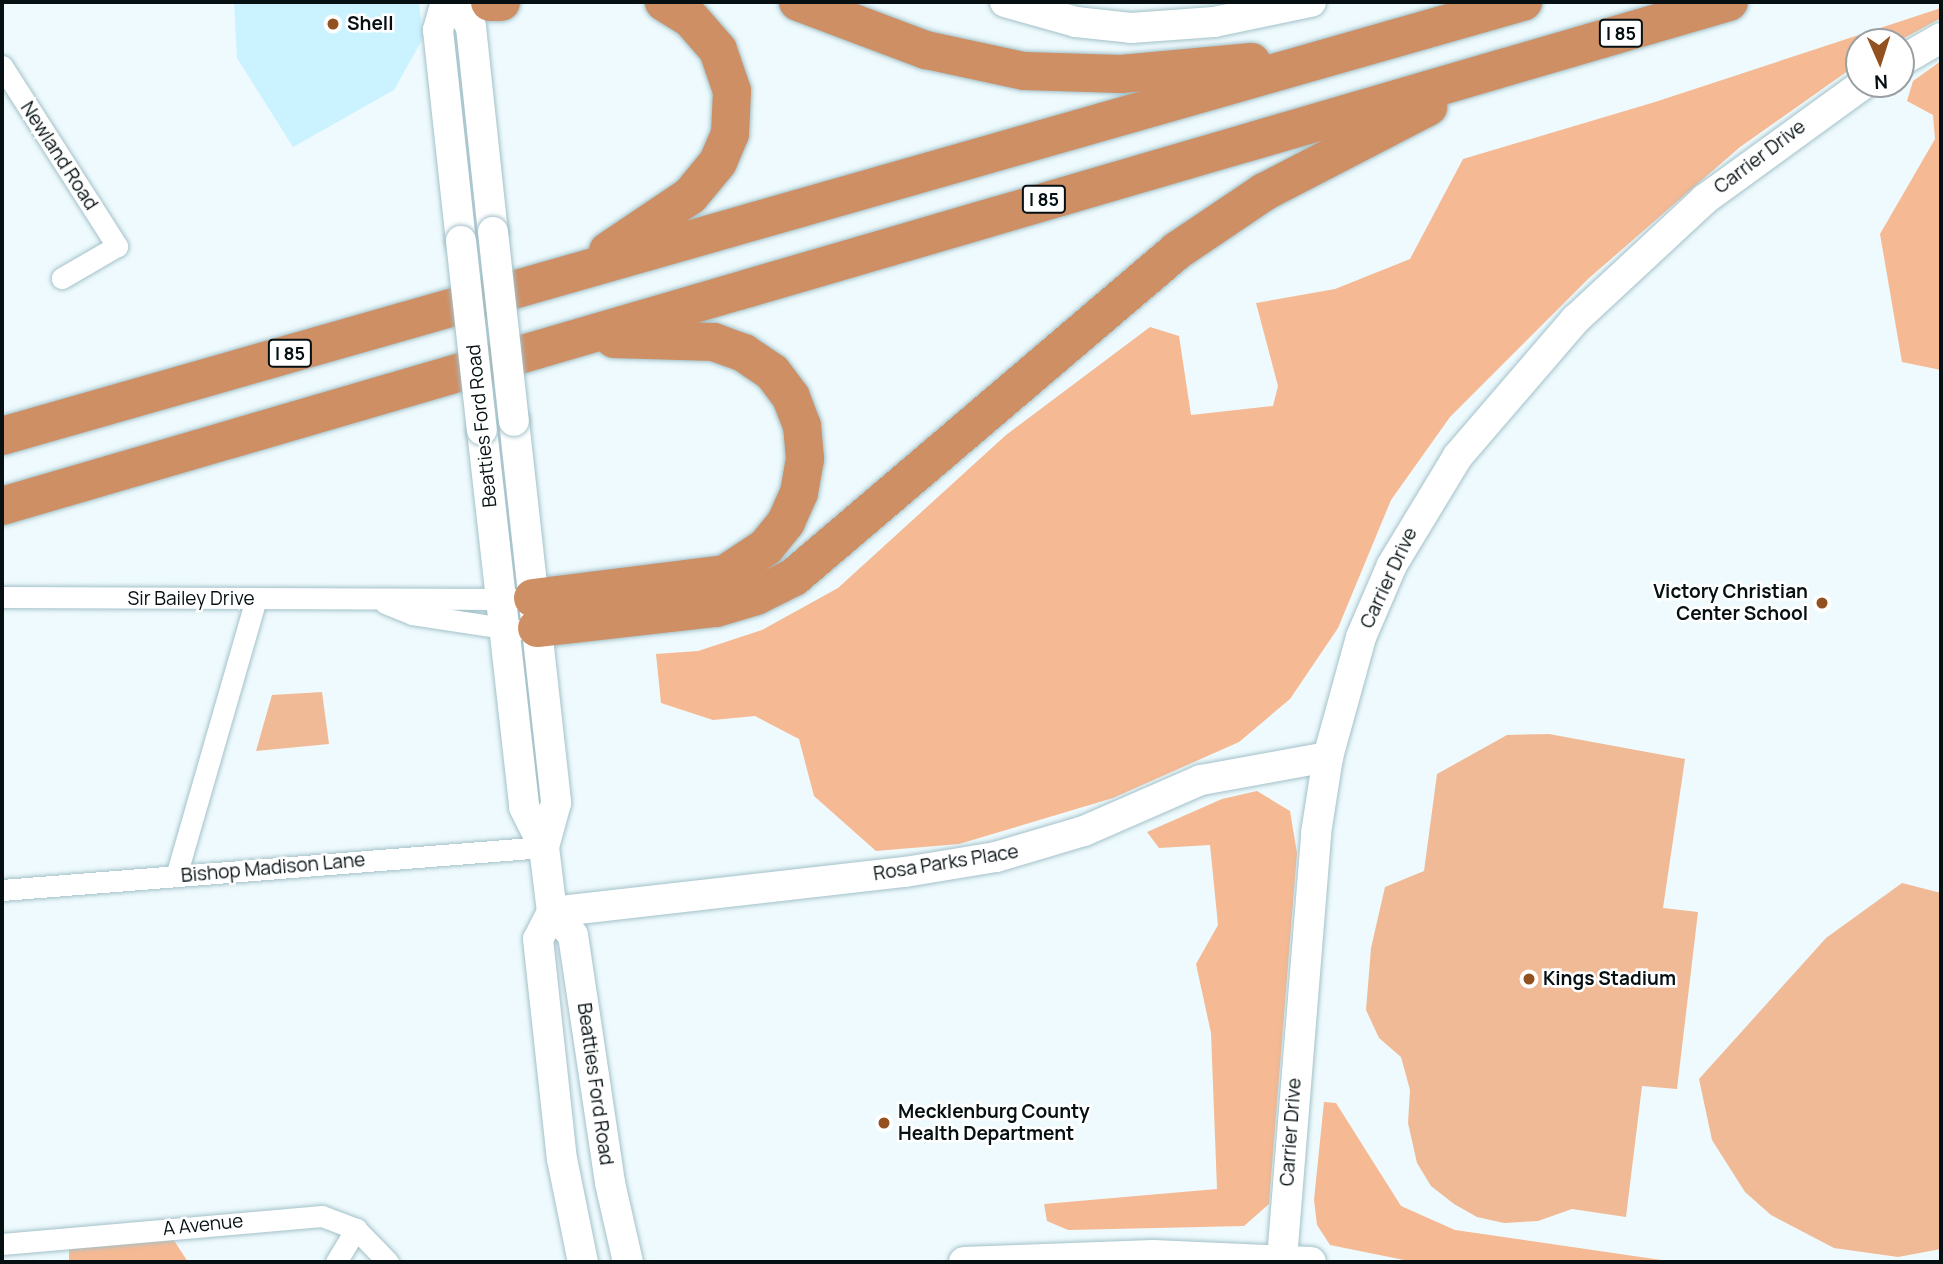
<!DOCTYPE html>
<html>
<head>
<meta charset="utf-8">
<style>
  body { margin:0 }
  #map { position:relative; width:1943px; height:1264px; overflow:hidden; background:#eefafd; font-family:Manrope,sans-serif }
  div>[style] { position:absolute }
  .built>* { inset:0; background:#cbf3ff }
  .green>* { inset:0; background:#f1ba96 }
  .forest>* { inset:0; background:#f5b993 }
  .roads { filter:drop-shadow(0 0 2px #a3c1c9) drop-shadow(0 0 2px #a3c1c9) }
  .street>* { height:21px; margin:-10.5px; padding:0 10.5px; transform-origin:10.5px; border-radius:10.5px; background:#fff }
  .secondary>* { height:30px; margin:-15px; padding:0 15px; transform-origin:15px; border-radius:15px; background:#fff }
  .highway>* { height:38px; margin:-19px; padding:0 19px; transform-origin:19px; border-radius:19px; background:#cf8f65 }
  .bridges { filter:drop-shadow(0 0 2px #a3c1c9) drop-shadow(0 0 2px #a3c1c9) }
  .secondary-bridge>* { height:30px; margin:-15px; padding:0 15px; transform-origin:15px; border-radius:15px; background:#fff }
  .dots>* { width:19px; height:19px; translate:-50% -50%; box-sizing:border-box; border:4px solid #fff; border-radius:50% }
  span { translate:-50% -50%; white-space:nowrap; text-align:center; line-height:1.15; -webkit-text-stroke:5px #fff; paint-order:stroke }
  .shield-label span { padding:2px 5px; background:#fff; border:2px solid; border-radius:5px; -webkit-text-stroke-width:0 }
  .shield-label { font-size:18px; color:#061013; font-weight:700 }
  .poi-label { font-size:19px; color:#061013; font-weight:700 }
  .left { translate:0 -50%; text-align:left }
  .right { translate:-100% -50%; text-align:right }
  .street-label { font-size:19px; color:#061013 }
  .frame { position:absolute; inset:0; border:4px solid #061013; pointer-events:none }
  .north { position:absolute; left:1845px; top:28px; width:70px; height:70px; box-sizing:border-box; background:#fff; border:2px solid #9b9fa1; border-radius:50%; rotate:177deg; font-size:19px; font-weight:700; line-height:28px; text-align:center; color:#061013 }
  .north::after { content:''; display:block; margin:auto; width:24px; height:32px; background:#93511f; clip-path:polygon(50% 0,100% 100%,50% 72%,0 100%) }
</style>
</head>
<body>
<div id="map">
  <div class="built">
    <i style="clip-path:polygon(234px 2px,419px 2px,423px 38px,394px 90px,293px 147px,237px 58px)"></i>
  </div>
  <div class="green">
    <i style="clip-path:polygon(322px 692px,329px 744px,256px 751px,272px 695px)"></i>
    <i style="clip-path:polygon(1549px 734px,1685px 759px,1663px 908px,1698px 912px,1677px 1089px,1642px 1086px,1626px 1217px,1572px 1209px,1538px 1221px,1504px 1223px,1477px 1217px,1454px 1204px,1431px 1186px,1417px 1163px,1408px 1123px,1410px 1090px,1401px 1057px,1379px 1038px,1366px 1010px,1371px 948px,1385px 887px,1424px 871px,1437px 774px,1507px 735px)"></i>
    <i style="clip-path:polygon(1902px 883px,1941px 893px,1941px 1249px,1898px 1257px,1834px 1248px,1771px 1215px,1745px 1192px,1712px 1140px,1699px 1079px,1826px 938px)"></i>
  </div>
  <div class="forest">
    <i style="clip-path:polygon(1941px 8px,1941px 18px,1897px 42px,1859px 42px,1859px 63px,1740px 147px,1589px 278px,1450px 417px,1391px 500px,1338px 628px,1290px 699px,1239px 742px,1113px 798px,959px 844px,876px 851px,814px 796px,799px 739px,755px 716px,713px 720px,661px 703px,656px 654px,698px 651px,762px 630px,838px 588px,1006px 435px,1150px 327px,1179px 336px,1191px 415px,1273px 406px,1278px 386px,1256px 303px,1335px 289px,1410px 259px,1463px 159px,1655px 102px)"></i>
    <i style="clip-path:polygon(1941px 61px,1941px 370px,1902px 362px,1880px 234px,1935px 139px,1933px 115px,1907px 101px,1913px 81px)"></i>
    <i style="clip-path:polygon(1257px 791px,1290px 811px,1297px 853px,1269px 1204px,1244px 1226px,1068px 1230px,1047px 1221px,1044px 1204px,1217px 1189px,1211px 1033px,1196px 964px,1218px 925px,1210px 845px,1159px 848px,1147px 832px,1222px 799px)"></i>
    <i style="clip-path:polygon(1324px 1102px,1336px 1103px,1401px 1206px,1455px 1230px,1675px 1262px,1414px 1262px,1330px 1245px,1317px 1225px,1314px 1200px)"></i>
    <i style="clip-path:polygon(173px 1239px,188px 1262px,69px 1262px,69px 1248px)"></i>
  </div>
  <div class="roads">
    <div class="street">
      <i style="left:2px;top:66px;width:214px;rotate:57.4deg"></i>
      <i style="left:117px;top:246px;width:64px;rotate:149.8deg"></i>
      <i style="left:2px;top:597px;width:512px;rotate:0.22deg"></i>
      <i style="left:385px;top:603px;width:29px;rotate:22deg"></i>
      <i style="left:412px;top:614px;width:106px;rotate:8.7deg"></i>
      <i style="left:176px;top:876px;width:288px;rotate:-73.9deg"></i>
      <i style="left:2px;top:890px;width:544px;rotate:-4.54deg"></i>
      <i style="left:2px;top:1244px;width:321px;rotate:-5deg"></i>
      <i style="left:322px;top:1216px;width:36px;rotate:21deg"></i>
      <i style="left:356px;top:1229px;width:46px;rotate:45.9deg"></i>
      <i style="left:336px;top:1262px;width:39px;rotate:-59deg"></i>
    </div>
    <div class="secondary">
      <i style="left:446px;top:2px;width:29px;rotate:106deg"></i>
      <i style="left:438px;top:30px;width:212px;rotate:83.8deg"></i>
      <i style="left:457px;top:2px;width:29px;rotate:61deg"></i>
      <i style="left:471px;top:27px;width:206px;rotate:83.9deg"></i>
      <i style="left:1005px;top:2px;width:74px;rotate:15.7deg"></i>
      <i style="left:1076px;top:22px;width:55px;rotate:6.2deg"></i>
      <i style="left:1131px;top:28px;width:83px;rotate:-4.1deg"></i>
      <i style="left:1214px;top:22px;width:99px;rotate:-11.7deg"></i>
      <i style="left:1901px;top:61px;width:46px;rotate:-29.9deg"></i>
      <i style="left:514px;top:421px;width:384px;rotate:83.7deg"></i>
      <i style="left:556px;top:803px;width:46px;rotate:105.3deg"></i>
      <i style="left:482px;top:430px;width:379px;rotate:83.6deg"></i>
      <i style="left:524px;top:807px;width:45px;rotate:63.4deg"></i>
      <i style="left:544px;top:847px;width:65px;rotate:83deg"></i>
      <i style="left:552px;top:912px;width:30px;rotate:117deg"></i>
      <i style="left:538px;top:939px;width:221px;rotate:83.8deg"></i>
      <i style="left:562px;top:1159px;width:105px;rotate:78.5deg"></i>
      <i style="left:552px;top:912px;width:355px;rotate:-6.5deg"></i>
      <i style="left:905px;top:872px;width:92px;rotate:-9.4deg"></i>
      <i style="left:996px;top:857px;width:92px;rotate:-16.5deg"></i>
      <i style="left:1084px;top:831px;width:128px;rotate:-23.6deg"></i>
      <i style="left:1201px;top:780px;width:129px;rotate:-10.3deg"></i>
      <i style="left:552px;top:912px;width:31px;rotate:48deg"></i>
      <i style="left:573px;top:935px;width:251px;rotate:81.5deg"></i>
      <i style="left:610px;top:1183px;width:81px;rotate:77.2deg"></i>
      <i style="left:1282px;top:1259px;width:427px;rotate:-85.4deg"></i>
      <i style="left:1316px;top:833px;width:77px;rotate:-81deg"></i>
      <i style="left:1328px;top:757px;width:124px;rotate:-74.6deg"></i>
      <i style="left:1361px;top:637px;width:78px;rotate:-66.7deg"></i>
      <i style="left:1392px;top:565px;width:127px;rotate:-58.8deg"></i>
      <i style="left:1458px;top:456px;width:181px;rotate:-49.3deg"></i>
      <i style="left:1576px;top:319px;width:176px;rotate:-42.9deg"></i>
      <i style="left:1705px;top:199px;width:195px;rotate:-36deg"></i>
      <i style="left:964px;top:1262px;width:189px;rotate:-2.1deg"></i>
      <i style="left:1153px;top:1255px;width:158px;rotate:2.5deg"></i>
    </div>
    <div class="highway">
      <i style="left:490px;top:2px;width:11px"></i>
      <i style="left:798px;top:2px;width:137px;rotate:20.6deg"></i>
      <i style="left:926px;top:50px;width:100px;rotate:12.1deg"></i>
      <i style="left:1024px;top:71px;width:97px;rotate:1.8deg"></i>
      <i style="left:1121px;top:74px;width:131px;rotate:-5.3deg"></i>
      <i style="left:608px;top:251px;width:99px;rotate:-33.9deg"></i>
      <i style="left:690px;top:196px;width:44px;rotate:-50.5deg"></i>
      <i style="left:718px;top:162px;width:30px;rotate:-67deg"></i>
      <i style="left:730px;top:134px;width:43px;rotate:-87.3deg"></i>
      <i style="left:732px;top:91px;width:43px;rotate:-108.9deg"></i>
      <i style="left:718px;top:50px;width:41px;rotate:-131.1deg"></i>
      <i style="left:691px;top:19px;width:32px;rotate:-148deg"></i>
      <i style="left:2px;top:436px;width:1582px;rotate:-15.93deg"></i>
      <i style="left:2px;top:506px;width:1799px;rotate:-16.27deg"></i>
      <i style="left:533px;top:598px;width:193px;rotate:-7.1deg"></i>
      <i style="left:725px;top:574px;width:49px;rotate:-33.4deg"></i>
      <i style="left:766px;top:547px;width:32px;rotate:-51deg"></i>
      <i style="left:786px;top:522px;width:32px;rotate:-66deg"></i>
      <i style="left:799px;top:493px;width:35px;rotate:-80deg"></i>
      <i style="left:805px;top:459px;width:33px;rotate:-95deg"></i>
      <i style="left:802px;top:426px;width:31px;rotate:-111deg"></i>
      <i style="left:791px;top:397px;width:31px;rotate:-127deg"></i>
      <i style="left:772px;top:372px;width:34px;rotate:-146deg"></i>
      <i style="left:744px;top:353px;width:32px;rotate:-160deg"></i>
      <i style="left:714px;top:342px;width:100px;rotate:-178.3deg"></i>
      <i style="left:537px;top:628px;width:180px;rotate:-6.4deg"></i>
      <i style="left:716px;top:608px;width:42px;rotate:-16.7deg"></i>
      <i style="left:756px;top:596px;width:42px;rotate:-26.6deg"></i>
      <i style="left:794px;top:577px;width:504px;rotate:-40.42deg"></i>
      <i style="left:1178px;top:250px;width:104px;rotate:-34deg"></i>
      <i style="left:1264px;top:192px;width:185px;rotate:-27.4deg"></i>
    </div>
  </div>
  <div class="bridges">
    <div class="secondary-bridge">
      <i style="left:493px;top:232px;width:190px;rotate:83.7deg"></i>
      <i style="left:461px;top:241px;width:190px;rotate:83.7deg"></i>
    </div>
  </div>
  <div class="dots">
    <i style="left:333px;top:24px;background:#93511f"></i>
    <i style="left:1822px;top:603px;background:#93511f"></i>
    <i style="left:1529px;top:979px;background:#93511f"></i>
    <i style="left:884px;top:1123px;background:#93511f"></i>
  </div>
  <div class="shield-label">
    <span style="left:1621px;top:33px">I 85</span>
    <span style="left:1044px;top:199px">I 85</span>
    <span style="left:290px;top:353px">I 85</span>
  </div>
  <div class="poi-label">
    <span class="left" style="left:347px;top:24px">Shell</span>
    <span class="right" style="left:1808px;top:603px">Victory Christian<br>Center School</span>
    <span class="left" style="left:1543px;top:979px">Kings Stadium</span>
    <span class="left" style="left:898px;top:1123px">Mecklenburg County<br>Health Department</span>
  </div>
  <div class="street-label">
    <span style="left:59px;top:156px;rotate:57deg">Newland Road</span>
    <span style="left:1760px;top:157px;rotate:-37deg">Carrier Drive</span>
    <span style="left:482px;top:426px;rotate:-96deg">Beatties Ford Road</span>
    <span style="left:1389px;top:578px;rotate:-65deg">Carrier Drive</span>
    <span style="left:191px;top:599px">Sir Bailey Drive</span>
    <span style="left:946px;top:863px;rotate:-9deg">Rosa Parks Place</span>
    <span style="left:273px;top:868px;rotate:-5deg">Bishop Madison Lane</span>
    <span style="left:595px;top:1084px;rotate:82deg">Beatties Ford Road</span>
    <span style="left:1291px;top:1132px;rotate:-86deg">Carrier Drive</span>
    <span style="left:203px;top:1225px;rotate:-6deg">A Avenue</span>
  </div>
  <div class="frame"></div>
  <div class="north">N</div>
</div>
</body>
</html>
